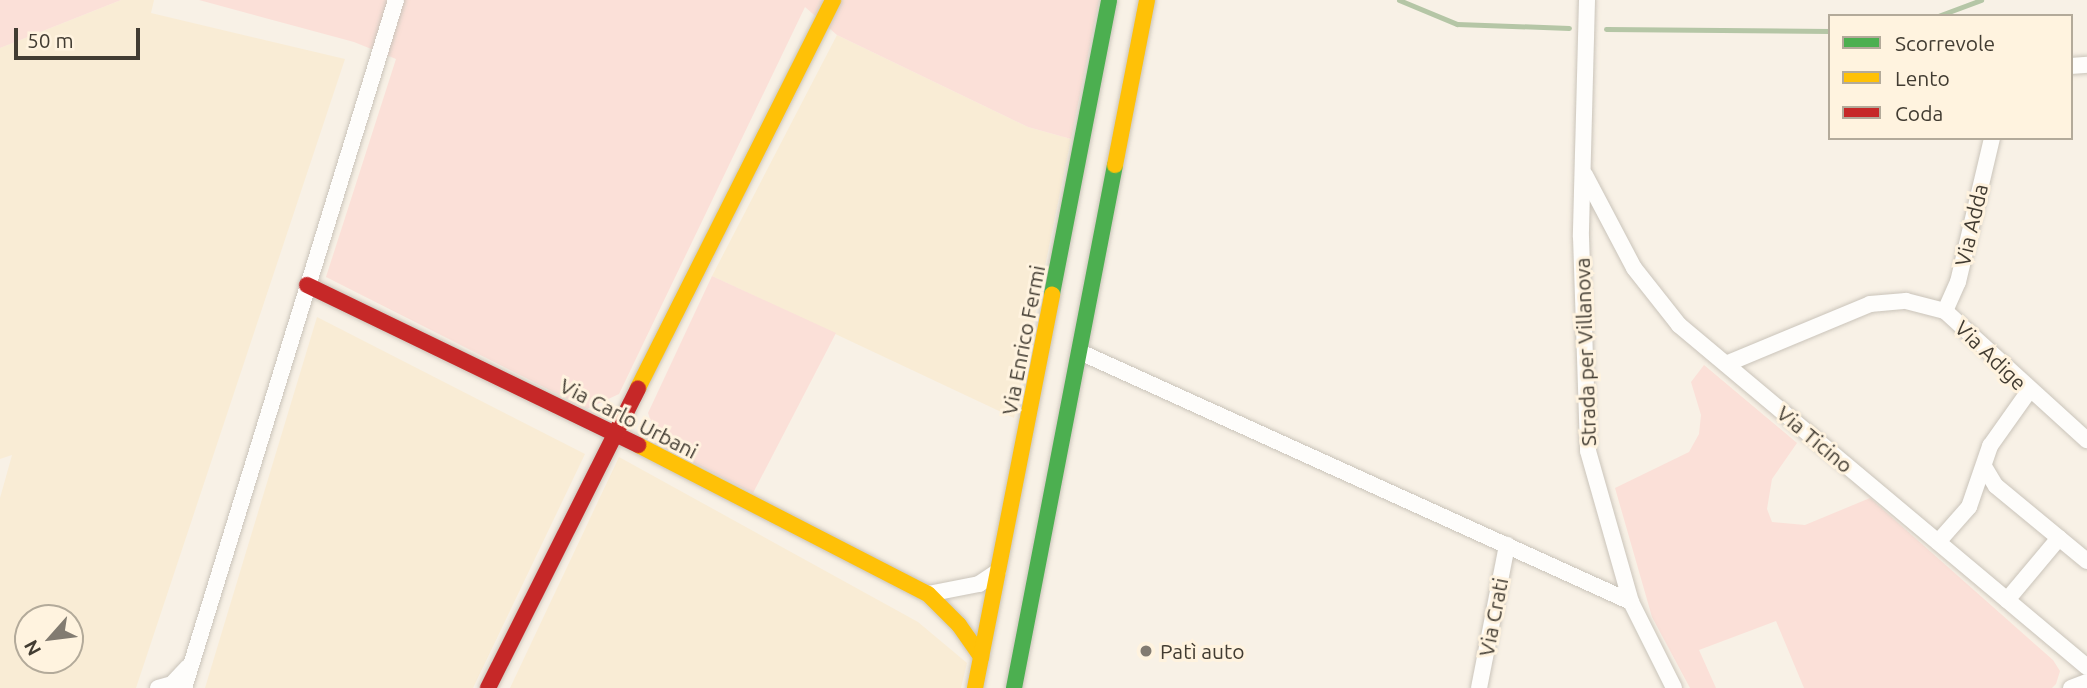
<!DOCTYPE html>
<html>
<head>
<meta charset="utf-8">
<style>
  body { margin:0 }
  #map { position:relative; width:2087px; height:688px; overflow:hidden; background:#f8f1e6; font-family:Ubuntu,sans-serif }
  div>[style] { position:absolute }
  .built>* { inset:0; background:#f9ecd5 }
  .green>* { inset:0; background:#fbe0d8 }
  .stream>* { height:5px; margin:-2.5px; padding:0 2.5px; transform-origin:2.5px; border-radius:2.5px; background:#b5c6a6 }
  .roads { filter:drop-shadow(0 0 2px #cac4ba) drop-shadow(0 0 2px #cac4ba) }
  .street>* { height:16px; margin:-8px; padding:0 8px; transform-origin:8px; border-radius:8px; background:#fefdfb }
  .fast>* { height:16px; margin:-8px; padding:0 8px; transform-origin:8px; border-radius:8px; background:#4caf50 }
  .slow>* { height:16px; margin:-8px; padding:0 8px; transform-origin:8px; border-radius:8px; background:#ffc107 }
  .jam>* { height:16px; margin:-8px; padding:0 8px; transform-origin:8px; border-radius:8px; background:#c62828 }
  .dots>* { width:19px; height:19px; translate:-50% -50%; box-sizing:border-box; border:4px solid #fff3df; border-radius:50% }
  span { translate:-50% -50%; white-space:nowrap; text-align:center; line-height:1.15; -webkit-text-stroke:6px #fff3df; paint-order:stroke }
  .street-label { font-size:21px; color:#423c32 }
  .poi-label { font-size:21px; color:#423c32 }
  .left { translate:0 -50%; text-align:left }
  .legend { position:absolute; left:1828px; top:14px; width:245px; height:126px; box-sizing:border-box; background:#fff3df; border:2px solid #b3aa9a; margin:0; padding:9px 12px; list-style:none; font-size:21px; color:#423c32 }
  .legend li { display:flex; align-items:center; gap:14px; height:35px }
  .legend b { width:35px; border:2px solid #b3aa9a }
  .north { position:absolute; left:14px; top:604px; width:70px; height:70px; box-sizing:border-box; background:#fff3df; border:2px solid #b3aa9a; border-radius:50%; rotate:242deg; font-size:19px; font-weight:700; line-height:28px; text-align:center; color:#423c32 }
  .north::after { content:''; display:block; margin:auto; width:24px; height:32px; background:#827b71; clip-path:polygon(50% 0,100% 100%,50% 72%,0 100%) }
  .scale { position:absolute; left:14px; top:28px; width:126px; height:32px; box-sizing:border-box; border:4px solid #423c32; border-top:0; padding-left:9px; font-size:21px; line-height:24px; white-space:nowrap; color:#423c32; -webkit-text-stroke:5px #fff3df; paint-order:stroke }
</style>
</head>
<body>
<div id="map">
  <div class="built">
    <i style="clip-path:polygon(evenodd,121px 0,154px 0,151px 13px,345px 59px,136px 688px,0 688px,0 498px,12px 455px,0 459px,0 48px,121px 0,28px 618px,70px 618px,70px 660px,28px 660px,28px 618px)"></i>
    <i style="clip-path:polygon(837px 35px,1028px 127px,1071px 139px,1014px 418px,712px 276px)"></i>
    <i style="clip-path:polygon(317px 317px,585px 454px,473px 688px,205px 688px)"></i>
    <i style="clip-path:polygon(619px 457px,918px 622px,967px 663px,961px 688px,510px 688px)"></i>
  </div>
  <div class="green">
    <i style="clip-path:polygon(0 0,121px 0,0 48px)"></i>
    <i style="clip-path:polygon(199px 0,1099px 0,1071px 139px,1028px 127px,837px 35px,805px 7px,619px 394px,587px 409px,326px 277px,396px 59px,354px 42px)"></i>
    <i style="clip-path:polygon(712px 276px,836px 333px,753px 493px,659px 445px,648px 413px)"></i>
    <i style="clip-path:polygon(1704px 365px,1797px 443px,1772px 479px,1767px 509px,1772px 522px,1805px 525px,1870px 498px,2053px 660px,2060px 671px,2056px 684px,2052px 688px,1804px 688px,1776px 621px,1699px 650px,1716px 688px,1690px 688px,1652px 617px,1615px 488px,1689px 452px,1699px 434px,1701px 415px,1691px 382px)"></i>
  </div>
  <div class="stream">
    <i style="left:1399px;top:0;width:63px;rotate:22.5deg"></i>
    <i style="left:1457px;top:24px;width:112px;rotate:2deg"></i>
    <i style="left:1938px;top:16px;width:46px;rotate:-20.4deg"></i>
    <i style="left:1606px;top:29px;width:224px;rotate:0.5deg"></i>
  </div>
  <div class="roads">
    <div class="street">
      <i style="left:1587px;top:0;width:237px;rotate:91.5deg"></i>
      <i style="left:1581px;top:237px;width:214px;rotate:88.1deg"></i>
      <i style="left:1588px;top:451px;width:157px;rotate:74.1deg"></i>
      <i style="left:1631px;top:602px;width:96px;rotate:63.4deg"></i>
      <i style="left:2071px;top:66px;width:16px;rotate:-4deg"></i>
      <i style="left:1585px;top:175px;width:105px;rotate:62.2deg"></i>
      <i style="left:1634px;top:268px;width:73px;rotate:51.7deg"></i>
      <i style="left:1679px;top:325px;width:532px;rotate:39.97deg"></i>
      <i style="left:1945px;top:311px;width:32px;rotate:-66deg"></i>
      <i style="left:1958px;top:282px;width:148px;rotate:-76.7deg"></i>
      <i style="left:1080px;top:352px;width:605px;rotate:24.4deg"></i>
      <i style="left:1726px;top:364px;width:156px;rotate:-22.6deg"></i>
      <i style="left:1870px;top:304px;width:36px;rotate:-5deg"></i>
      <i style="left:1906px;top:301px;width:40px;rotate:14.4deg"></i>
      <i style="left:1945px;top:311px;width:192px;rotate:42.3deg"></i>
      <i style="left:1985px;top:468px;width:21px;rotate:59deg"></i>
      <i style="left:1996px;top:486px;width:118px;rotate:39.5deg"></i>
      <i style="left:1938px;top:542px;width:47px;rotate:-48.5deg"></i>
      <i style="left:1969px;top:507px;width:65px;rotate:-71deg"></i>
      <i style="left:1990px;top:446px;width:67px;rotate:-54.7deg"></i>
      <i style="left:928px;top:594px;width:52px;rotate:-11.1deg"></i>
      <i style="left:979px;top:584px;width:23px;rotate:-34deg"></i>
      <i style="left:2007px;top:600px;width:81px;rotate:-50deg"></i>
      <i style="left:158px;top:688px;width:15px;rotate:-16deg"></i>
      <i style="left:172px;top:684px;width:23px;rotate:-47deg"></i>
      <i style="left:184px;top:688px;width:720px;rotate:-72.87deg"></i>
      <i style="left:1479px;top:688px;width:146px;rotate:-78.9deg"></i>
      <i style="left:2071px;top:688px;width:17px;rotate:-21deg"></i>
    </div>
    <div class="fast">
      <i style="left:1052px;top:294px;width:299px;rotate:-79deg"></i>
      <i style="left:1014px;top:688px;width:533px;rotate:-79.07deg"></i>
    </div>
    <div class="slow">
      <i style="left:1115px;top:165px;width:168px;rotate:-79deg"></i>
      <i style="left:638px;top:388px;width:434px;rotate:-63.3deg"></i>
      <i style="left:638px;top:445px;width:326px;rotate:27.2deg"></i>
      <i style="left:928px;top:594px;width:44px;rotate:45deg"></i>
      <i style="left:959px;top:625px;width:39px;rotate:55deg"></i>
      <i style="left:975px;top:688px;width:401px;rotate:-78.9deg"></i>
    </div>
    <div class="jam">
      <i style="left:307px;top:285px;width:368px;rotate:25.8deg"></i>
      <i style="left:488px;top:688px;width:335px;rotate:-63.4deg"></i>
    </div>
  </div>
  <div class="dots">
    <i style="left:1146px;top:651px;background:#827b71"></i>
  </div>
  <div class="street-label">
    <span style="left:1971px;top:225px;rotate:-77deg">Via Adda</span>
    <span style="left:1023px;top:340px;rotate:-79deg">Via Enrico Fermi</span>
    <span style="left:1585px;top:352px;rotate:-92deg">Strada per Villanova</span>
    <span style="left:1991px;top:355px;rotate:44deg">Via Adige</span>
    <span style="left:629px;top:418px;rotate:27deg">Via Carlo Urbani</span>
    <span style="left:1815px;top:439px;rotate:40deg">Via Ticino</span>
    <span style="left:1493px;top:617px;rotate:-79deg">Via Crati</span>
  </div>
  <div class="poi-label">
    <span class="left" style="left:1160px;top:651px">Patì auto</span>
  </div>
  <ul class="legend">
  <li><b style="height:9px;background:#4caf50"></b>Scorrevole</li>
  <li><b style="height:9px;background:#ffc107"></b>Lento</li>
  <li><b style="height:9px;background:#c62828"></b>Coda</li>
  </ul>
  <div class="north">N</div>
  <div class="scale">50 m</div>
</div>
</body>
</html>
